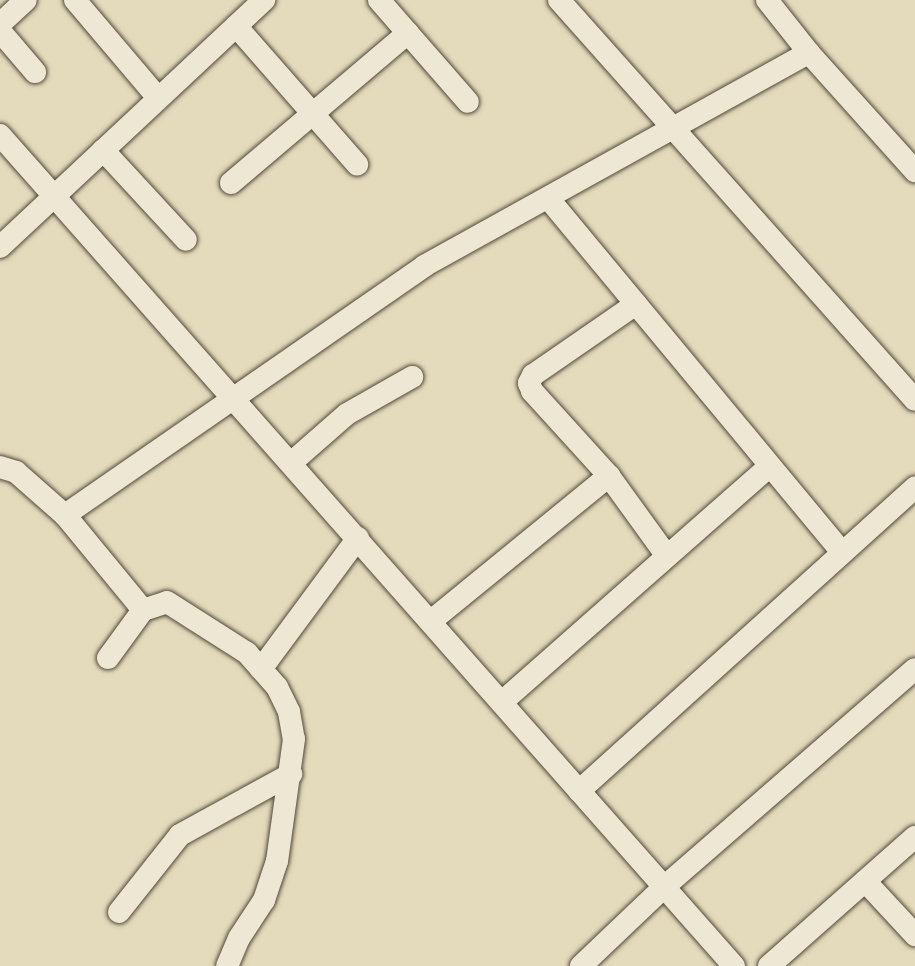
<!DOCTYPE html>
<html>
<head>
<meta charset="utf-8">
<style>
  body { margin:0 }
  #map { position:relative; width:915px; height:966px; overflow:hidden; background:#e4dabc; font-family:"Libre Caslon Text",serif }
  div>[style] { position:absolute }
  .roads { filter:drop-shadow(0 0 2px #524838) drop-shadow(0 0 2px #524838) }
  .minor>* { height:22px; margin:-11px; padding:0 11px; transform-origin:11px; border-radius:11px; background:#ede7d3 }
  span { translate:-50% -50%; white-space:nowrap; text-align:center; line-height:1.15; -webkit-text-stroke:6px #ede7d3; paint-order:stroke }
</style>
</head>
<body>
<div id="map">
  <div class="roads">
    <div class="minor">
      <i style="left:75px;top:0;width:128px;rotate:49.7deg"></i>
      <i style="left:379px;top:0;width:135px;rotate:48.9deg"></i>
      <i style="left:559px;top:0;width:535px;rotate:48.33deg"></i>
      <i style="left:767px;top:0;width:68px;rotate:51.6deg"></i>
      <i style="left:0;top:24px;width:35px;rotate:-43deg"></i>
      <i style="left:236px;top:26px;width:184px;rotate:48.8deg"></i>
      <i style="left:0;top:31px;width:54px;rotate:49.5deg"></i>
      <i style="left:0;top:135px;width:1109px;rotate:48.55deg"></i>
      <i style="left:103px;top:150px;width:122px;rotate:47.3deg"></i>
      <i style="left:231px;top:183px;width:232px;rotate:-40.3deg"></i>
      <i style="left:548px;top:198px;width:460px;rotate:50.3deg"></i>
      <i style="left:0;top:247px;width:362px;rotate:-43.1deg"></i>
      <i style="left:636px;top:304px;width:125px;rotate:145.4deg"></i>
      <i style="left:533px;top:375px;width:9px;rotate:117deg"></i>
      <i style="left:529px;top:383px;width:9px;rotate:69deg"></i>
      <i style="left:532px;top:391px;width:115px;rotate:47.8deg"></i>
      <i style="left:609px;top:476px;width:99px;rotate:54.1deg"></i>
      <i style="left:291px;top:463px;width:74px;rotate:-41.2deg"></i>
      <i style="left:347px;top:414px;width:75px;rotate:-29.6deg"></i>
      <i style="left:0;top:467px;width:17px;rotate:17deg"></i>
      <i style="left:16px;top:472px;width:65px;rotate:41.3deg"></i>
      <i style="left:65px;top:515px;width:123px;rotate:50.6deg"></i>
      <i style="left:65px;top:515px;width:437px;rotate:-34.7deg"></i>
      <i style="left:424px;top:266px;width:440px;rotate:-29deg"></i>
      <i style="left:809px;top:53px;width:159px;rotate:48.1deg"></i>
      <i style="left:431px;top:621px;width:230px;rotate:-39.2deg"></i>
      <i style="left:108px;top:658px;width:59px;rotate:-53.9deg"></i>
      <i style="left:143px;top:610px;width:25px;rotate:-18deg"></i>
      <i style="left:167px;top:602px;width:95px;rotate:32.5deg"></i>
      <i style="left:247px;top:653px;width:45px;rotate:48.6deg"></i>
      <i style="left:277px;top:687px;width:28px;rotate:64deg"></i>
      <i style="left:289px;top:712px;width:27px;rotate:80deg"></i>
      <i style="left:294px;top:739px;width:123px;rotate:97.9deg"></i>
      <i style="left:277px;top:861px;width:41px;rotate:108.4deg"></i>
      <i style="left:264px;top:900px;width:45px;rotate:123.3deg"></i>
      <i style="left:239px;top:938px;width:30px;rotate:113deg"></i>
      <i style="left:261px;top:669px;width:163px;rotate:-53.5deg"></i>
      <i style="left:502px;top:702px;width:357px;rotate:-41.4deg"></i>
      <i style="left:579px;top:791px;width:453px;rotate:-42.1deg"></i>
      <i style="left:865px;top:881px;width:74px;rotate:47.2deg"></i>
      <i style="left:119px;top:912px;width:98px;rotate:-51.6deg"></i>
      <i style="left:180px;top:835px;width:127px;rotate:-28.8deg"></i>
      <i style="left:581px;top:966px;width:115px;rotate:-43.6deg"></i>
      <i style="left:664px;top:887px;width:332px;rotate:-41deg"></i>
      <i style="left:769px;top:966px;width:195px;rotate:-41.5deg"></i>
    </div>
  </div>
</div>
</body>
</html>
